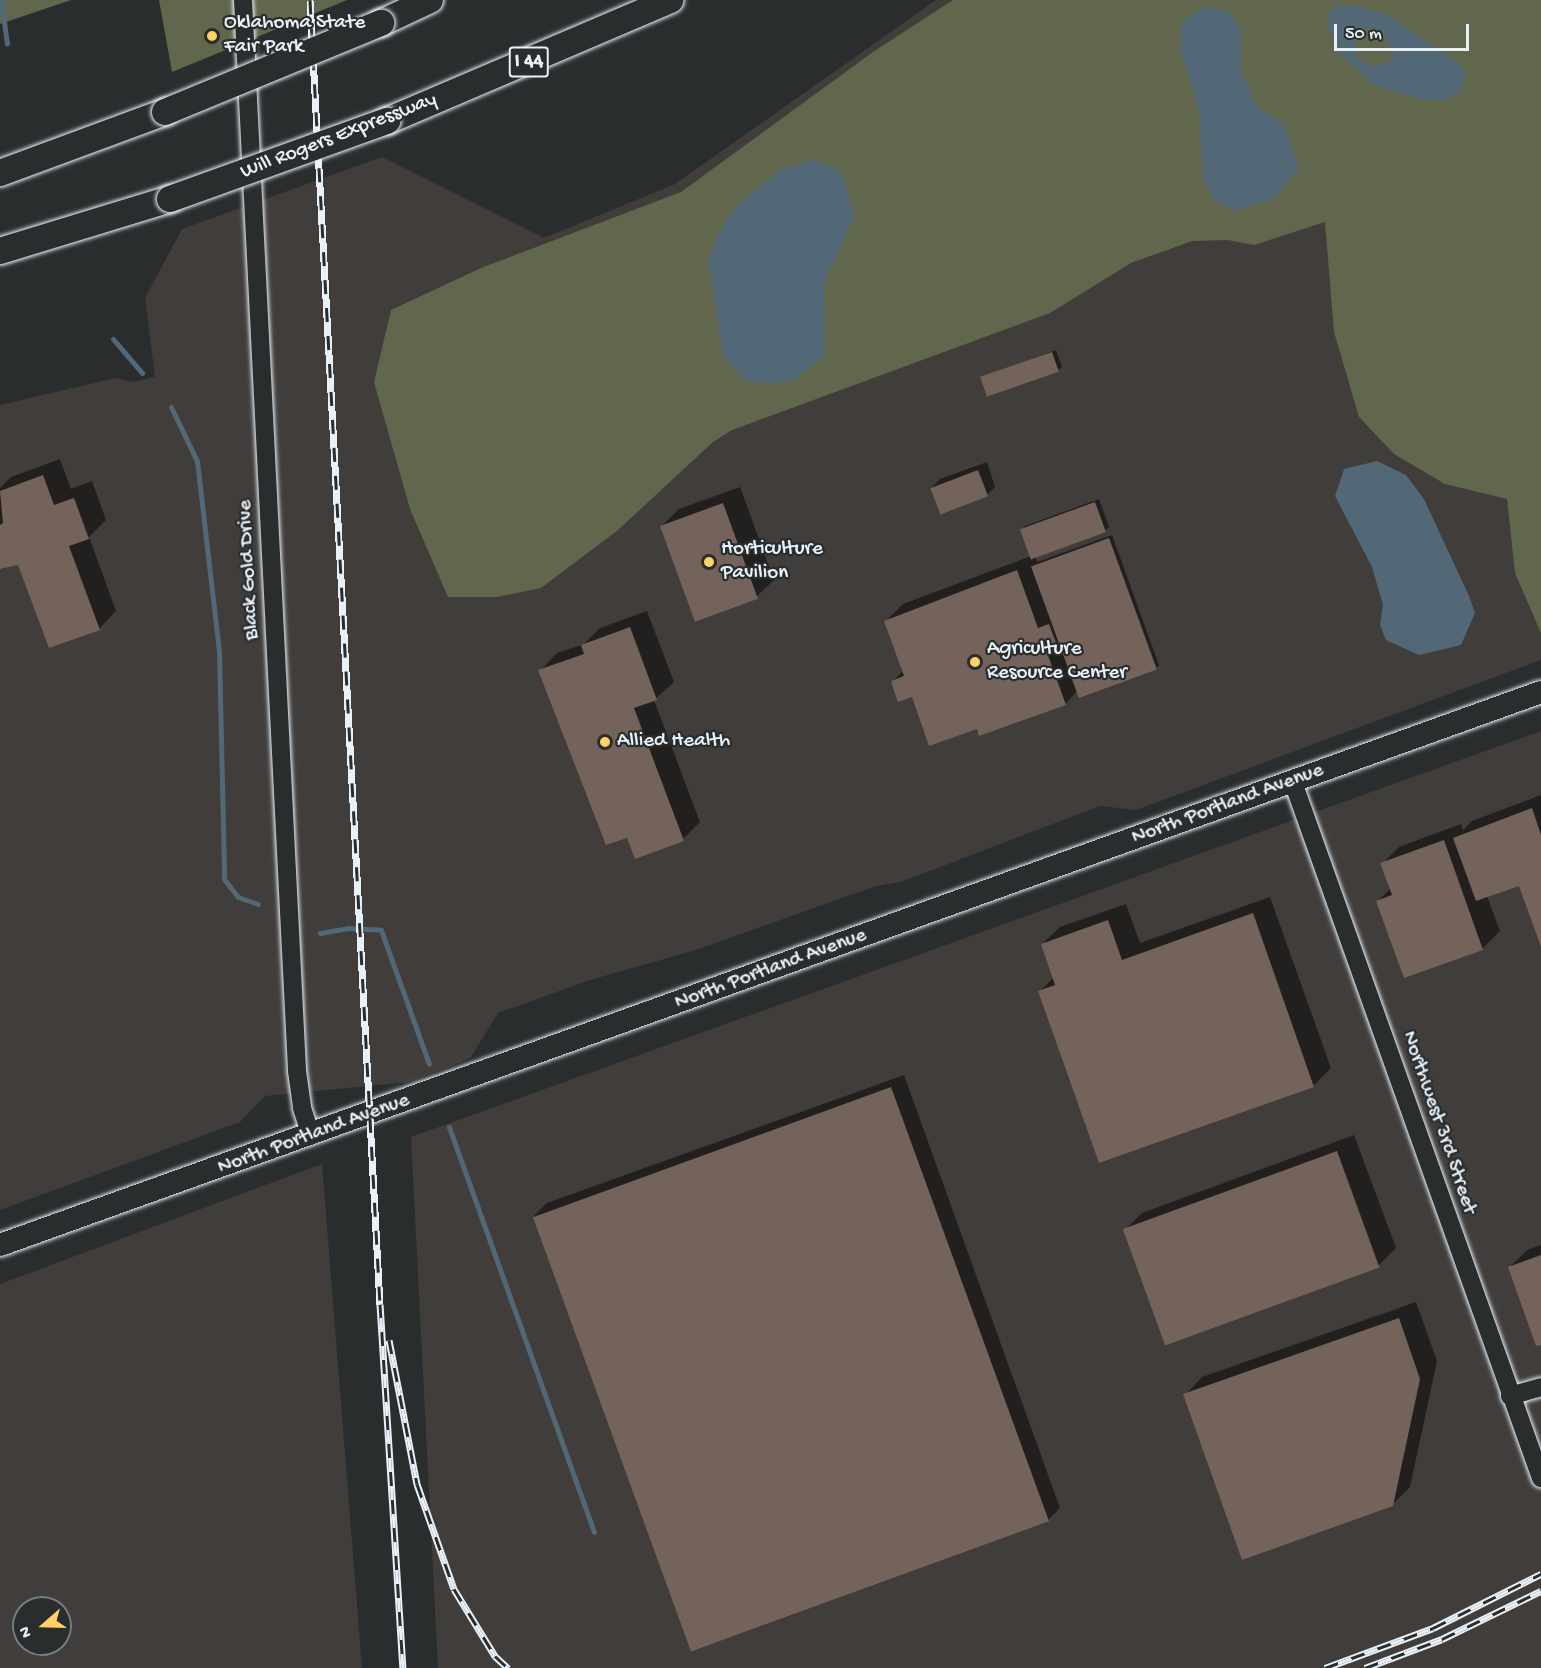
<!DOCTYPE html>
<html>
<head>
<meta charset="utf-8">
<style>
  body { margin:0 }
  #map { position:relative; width:1541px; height:1668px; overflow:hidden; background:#2a2d2e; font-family:"Gochi Hand",sans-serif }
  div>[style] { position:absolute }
  .built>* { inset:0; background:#403d3b }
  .green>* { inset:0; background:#60674d }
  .water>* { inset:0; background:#526876 }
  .shadow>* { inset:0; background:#0007 }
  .stream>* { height:5px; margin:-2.5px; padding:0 2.5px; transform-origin:2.5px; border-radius:2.5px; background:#526876 }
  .building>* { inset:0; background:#74635a; transform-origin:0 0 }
  .roads { filter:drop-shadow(0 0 2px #e8f1f8) drop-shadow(0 0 2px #e8f1f8) }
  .minor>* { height:18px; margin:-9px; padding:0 9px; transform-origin:9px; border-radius:9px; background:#2a2d2e }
  .major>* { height:22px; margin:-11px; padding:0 11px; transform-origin:11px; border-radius:11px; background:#2a2d2e }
  .highway>* { height:26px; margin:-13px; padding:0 13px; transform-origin:13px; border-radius:13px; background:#2a2d2e }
  .rail>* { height:7px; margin-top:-3.5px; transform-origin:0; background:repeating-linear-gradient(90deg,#2a2d2e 0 14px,#e8f1f8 0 28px); box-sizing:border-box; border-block:2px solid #e8f1f8 }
  .bridges { filter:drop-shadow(0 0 2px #e8f1f8) drop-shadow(0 0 2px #e8f1f8) }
  .highway-bridge>* { height:26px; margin:-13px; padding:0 13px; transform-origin:13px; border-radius:13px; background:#2a2d2e }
  .dots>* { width:16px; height:16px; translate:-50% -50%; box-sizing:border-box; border:3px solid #2a2d2e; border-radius:50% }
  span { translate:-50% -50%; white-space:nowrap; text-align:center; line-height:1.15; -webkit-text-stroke:4.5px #2a2d2e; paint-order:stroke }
  .shield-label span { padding:2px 4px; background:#2a2d2e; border:2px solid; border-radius:4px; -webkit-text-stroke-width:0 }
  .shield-label { font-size:20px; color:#e8f1f8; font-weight:700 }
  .poi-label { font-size:21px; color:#e8f1f8 }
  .left { translate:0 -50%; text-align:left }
  .street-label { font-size:21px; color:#e8f1f8 }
  .north { position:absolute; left:12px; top:1596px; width:60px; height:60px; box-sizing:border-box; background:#2a2d2e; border:2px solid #767b7f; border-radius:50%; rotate:250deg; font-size:16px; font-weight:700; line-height:24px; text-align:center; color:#e8f1f8 }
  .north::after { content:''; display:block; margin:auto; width:21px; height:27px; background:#ffd166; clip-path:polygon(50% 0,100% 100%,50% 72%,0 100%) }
  .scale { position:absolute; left:1334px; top:24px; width:135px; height:27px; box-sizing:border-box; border:3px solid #e8f1f8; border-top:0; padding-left:8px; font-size:18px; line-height:21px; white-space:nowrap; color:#e8f1f8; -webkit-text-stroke:4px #2a2d2e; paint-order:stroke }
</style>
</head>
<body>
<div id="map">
  <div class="built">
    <i style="clip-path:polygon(936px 0,1541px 0,1541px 660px,1136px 810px,1100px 806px,901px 882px,876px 886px,696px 950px,590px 980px,498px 1013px,471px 1057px,461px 1062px,408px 1082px,265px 1096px,240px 1122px,0 1210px,0 405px,115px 378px,132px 382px,155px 377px,145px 298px,182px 229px,382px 157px,544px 238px,675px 184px)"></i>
    <i style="clip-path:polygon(1541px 731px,1541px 1668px,438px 1668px,411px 1137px)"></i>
    <i style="clip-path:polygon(evenodd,322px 1164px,362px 1668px,0 1668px,0 1284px,322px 1164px,24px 1608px,60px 1608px,60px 1644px,24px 1644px,24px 1608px)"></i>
  </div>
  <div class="green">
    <i style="clip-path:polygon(0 0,71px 0,0 24px)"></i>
    <i style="clip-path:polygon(159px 0,347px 0,172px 72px)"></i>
    <i style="clip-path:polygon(953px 0,1541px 0,1541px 633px,1515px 573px,1507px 499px,1445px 484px,1394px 454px,1359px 417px,1334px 332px,1325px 222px,1254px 245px,1228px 240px,1192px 241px,1131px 263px,1050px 313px,732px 430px,713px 442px,618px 530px,541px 588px,497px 597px,448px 597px,410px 509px,374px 382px,391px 310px,481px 268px,681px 192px,873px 52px)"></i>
  </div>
  <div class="water">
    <i style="clip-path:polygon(evenodd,1351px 5px,1386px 14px,1457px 63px,1466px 72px,1461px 90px,1446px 100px,1423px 100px,1374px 85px,1340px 54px,1329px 29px,1329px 14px,1334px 7px,1351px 5px,1366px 27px,1383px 33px,1393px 55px,1389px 63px,1369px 66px,1357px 57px,1353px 29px,1366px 27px)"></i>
    <i style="clip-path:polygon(1205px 6px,1230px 12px,1241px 31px,1241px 70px,1257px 107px,1285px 126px,1299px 167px,1275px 198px,1234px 211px,1213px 200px,1203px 178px,1199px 109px,1181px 51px,1181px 23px)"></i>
    <i style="clip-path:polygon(813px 160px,841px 171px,854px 217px,824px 282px,825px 355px,795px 379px,771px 384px,744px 380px,724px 358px,708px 261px,718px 235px,737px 205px,782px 169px)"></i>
    <i style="clip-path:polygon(1377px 461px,1406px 475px,1424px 499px,1469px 596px,1475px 613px,1461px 645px,1419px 655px,1386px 640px,1380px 625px,1383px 605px,1372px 567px,1335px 496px,1344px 469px)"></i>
  </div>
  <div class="shadow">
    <i style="clip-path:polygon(1056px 350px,1062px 367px,1058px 370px,983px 378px)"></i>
    <i style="clip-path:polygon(60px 459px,71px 489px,92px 481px,106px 520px,89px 537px,116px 611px,99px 629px,19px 563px,2px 569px,0 564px,0 488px,11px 477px)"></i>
    <i style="clip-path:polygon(987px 462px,995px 487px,987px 495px,932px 487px,940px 479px)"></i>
    <i style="clip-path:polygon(740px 487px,774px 580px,756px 597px,695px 619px,662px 526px,679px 509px)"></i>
    <i style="clip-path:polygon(1099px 499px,1109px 527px,1106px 530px,1035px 556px,1037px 562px,1112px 535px,1159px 665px,1156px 669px,1080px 696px,1078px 690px,1065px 704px,978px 727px,893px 681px,904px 670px,886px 621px,903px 604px,1031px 556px,1021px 529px,1025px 526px)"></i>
    <i style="clip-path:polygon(647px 611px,674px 682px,654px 700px,700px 822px,683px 839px,628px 836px,540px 671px,557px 653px,584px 644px,600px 628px)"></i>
    <i style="clip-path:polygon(1541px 795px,1541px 943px,1520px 884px,1487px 896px,1500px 931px,1482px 949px,1378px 901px,1391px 888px,1382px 864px,1399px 847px,1461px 824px,1463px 830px,1472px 821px)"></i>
    <i style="clip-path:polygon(1270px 897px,1331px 1068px,1314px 1085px,1100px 1161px,1039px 992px,1054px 977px,1042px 944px,1060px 927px,1126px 904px,1140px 943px)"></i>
    <i style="clip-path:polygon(904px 1075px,1060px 1508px,1047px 1521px,534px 1216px,547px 1203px)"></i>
    <i style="clip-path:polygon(1354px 1135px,1396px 1248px,1379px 1265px,1125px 1230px,1142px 1213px)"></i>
    <i style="clip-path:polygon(1541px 1245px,1541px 1343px,1509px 1268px,1527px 1250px)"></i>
    <i style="clip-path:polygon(1416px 1302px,1437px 1361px,1410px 1487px,1392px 1505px,1185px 1395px,1202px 1377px)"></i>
  </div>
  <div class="stream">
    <i style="left:1px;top:0;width:44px;rotate:82.2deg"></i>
    <i style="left:113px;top:339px;width:45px;rotate:49.5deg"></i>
    <i style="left:171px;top:407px;width:60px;rotate:64.3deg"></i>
    <i style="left:197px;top:461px;width:191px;rotate:83.4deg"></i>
    <i style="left:219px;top:651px;width:228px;rotate:88.7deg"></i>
    <i style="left:224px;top:879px;width:23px;rotate:52deg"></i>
    <i style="left:238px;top:897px;width:21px;rotate:19deg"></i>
    <i style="left:320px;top:933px;width:28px;rotate:-10deg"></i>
    <i style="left:348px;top:928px;width:33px;rotate:3deg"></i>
    <i style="left:381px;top:930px;width:142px;rotate:70.3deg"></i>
    <i style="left:449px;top:1127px;width:430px;rotate:70.3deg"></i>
  </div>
  <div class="building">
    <i style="left:1052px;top:352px;width:21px;height:76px;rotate:71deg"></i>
    <i style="left:978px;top:470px;width:28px;height:51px;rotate:69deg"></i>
    <i style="clip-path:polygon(43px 475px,54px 505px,74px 498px,89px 539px,69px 546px,100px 630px,49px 648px,18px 565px,0 569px,0 525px,3px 523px,0 491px)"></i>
    <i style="left:1095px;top:502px;width:32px;height:80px;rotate:70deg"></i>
    <i style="left:723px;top:503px;width:102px;height:67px;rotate:70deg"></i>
    <i style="left:1109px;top:538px;width:140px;height:83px;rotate:70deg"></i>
    <i style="clip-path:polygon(1017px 570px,1038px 628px,1049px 624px,1056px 643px,1045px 647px,1066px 705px,979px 736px,977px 729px,929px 746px,912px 697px,898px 702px,894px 691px,891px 681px,904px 676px,884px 621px)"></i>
    <i style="clip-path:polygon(630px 627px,657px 700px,634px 708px,684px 841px,635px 859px,627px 838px,606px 845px,538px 670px,584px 654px,581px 645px)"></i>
    <i style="clip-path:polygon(1532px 808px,1541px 835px,1541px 947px,1519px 886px,1476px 901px,1453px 838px)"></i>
    <i style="clip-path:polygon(1444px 840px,1483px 950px,1404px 978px,1376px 901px,1392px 895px,1380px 863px)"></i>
    <i style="clip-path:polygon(1253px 913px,1314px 1087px,1099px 1163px,1038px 991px,1055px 985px,1041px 944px,1108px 920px,1122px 960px)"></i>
    <i style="left:891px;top:1087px;width:462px;height:381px;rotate:70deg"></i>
    <i style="left:1337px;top:1151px;width:124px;height:228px;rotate:70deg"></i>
    <i style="clip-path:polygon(1541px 1255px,1541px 1345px,1536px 1346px,1508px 1267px)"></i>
    <i style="clip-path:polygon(1399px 1318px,1420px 1379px,1393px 1506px,1242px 1560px,1183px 1394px)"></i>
  </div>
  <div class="roads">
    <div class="minor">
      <i style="left:243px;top:0;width:1072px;rotate:87.11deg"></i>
      <i style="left:297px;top:1071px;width:37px;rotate:82deg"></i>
      <i style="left:302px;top:1108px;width:29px;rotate:72deg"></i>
      <i style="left:1293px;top:782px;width:739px;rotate:70.39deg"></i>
      <i style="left:1510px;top:1396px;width:32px;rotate:-16deg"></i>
    </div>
    <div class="major">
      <i style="left:0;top:1245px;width:1637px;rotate:-19.74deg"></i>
    </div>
    <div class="highway">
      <i style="left:381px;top:23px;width:54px;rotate:-25.1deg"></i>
      <i style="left:387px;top:121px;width:308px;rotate:-23.1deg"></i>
      <i style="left:0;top:173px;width:176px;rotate:-20.3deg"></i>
      <i style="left:0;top:251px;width:178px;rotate:-17deg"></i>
    </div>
  </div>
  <div class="rail">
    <i style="left:310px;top:0;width:1306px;rotate:86.93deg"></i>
    <i style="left:380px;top:1304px;width:365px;rotate:86.4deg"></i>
    <i style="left:389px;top:1340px;width:147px;rotate:79deg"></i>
    <i style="left:417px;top:1484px;width:111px;rotate:70.6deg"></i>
    <i style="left:454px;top:1589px;width:79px;rotate:58.5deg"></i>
    <i style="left:495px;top:1656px;width:18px;rotate:43deg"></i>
    <i style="left:1325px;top:1668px;width:115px;rotate:-20.3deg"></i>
    <i style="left:1433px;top:1628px;width:121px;rotate:-26.6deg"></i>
    <i style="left:1365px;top:1668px;width:82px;rotate:-20.6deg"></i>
    <i style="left:1442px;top:1639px;width:110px;rotate:-25.9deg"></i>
  </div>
  <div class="bridges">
    <div class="highway-bridge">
      <i style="left:165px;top:112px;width:234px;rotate:-22.4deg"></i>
      <i style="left:170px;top:199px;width:231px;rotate:-19.8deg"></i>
    </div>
  </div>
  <div class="dots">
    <i style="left:212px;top:36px;background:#ffd166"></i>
    <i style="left:709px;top:562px;background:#ffd166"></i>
    <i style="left:975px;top:662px;background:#ffd166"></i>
    <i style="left:605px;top:742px;background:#ffd166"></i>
  </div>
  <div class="shield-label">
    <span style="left:529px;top:62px">I 44</span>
  </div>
  <div class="poi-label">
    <span class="left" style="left:224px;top:36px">Oklahoma State<br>Fair Park</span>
    <span class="left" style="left:721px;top:562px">Horticulture<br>Pavilion</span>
    <span class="left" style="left:987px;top:662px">Agriculture<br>Resource Center</span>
    <span class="left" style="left:617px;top:742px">Allied Health</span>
  </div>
  <div class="street-label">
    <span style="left:339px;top:137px;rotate:-21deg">Will Rogers Expressway</span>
    <span style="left:250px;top:570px;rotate:-93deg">Black Gold Drive</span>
    <span style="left:1228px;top:805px;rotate:-20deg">North Portland Avenue</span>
    <span style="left:771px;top:970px;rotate:-20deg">North Portland Avenue</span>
    <span style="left:1438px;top:1123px;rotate:71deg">Northwest 3rd Street</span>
    <span style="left:314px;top:1135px;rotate:-20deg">North Portland Avenue</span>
  </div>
  <div class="north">N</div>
  <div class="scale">50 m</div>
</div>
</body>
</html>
